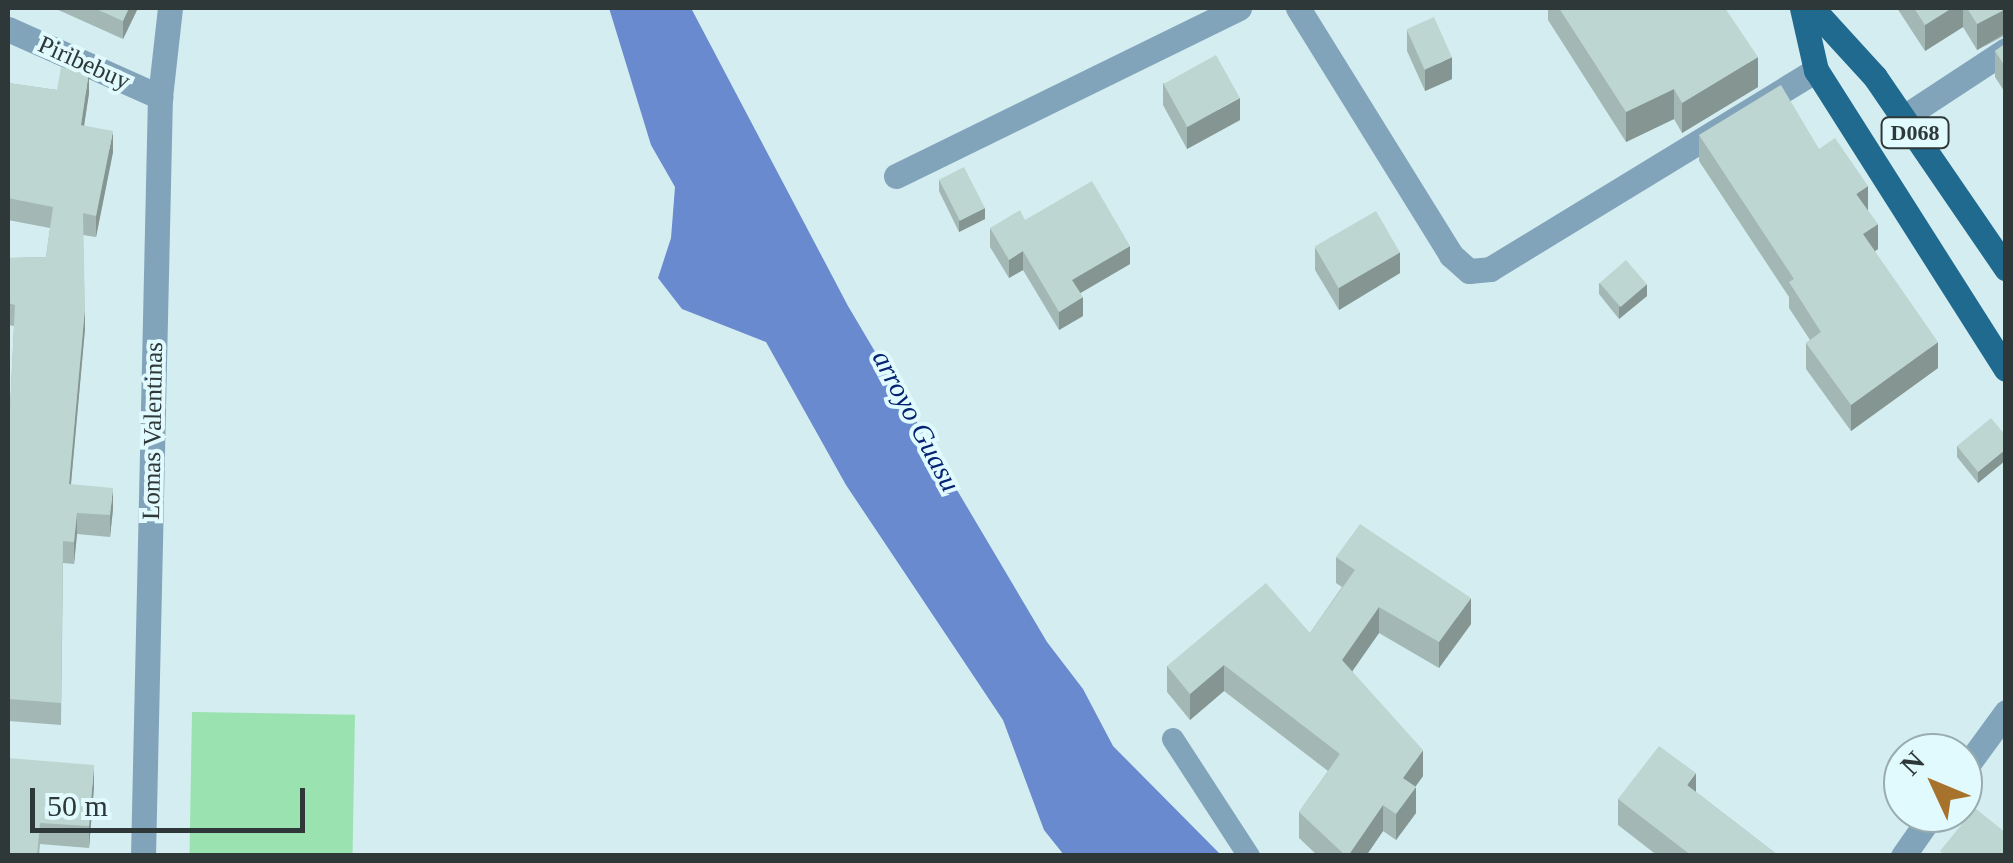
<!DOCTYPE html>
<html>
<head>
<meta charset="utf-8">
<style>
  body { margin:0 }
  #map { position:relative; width:2013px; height:863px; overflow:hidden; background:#d4edf1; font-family:Georgia,serif }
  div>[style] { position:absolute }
  .green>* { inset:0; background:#9ae2af; transform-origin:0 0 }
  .water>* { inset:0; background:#698ace }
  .service>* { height:22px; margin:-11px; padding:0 11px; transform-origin:11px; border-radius:11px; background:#82a4ba }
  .minor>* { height:25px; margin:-12.5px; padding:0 12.5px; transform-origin:12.5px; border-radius:12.5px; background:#82a4ba }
  .primary>* { height:25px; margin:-12.5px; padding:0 12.5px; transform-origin:12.5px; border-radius:12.5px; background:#206a90 }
  .wall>* { inset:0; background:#a3b8b4 }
  .shaded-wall>* { inset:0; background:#859692 }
  .building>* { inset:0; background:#bed6d1; transform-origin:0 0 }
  span { translate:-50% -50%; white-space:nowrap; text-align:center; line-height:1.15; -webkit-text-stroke:8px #e1fafe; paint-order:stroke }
  .shield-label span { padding:2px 8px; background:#e1fafe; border:2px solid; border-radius:8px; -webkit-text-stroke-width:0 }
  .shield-label { font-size:22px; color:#2e3839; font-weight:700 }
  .street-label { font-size:25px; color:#2e3839 }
  .water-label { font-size:28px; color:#052371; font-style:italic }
  .frame { position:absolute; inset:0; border:10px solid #2e3839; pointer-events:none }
  .north { position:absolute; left:1883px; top:733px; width:100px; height:100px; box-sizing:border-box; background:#e1fafe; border:2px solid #99acaf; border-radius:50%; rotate:314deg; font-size:28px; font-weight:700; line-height:40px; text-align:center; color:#2e3839 }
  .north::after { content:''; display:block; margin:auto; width:35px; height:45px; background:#a7732c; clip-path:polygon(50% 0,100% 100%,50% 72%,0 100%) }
  .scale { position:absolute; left:30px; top:788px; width:275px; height:45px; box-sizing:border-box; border:5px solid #2e3839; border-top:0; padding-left:12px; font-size:30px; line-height:35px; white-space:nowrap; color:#2e3839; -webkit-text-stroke:8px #e1fafe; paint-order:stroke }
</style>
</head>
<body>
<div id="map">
  <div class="green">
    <i style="left:192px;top:712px;width:163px;height:143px;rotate:1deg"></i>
  </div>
  <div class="water">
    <i style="clip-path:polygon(609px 8px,691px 8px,848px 306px,1047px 642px,1083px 689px,1113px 746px,1221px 855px,1064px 855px,1044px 830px,1003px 720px,846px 485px,766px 342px,682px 309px,658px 278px,671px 238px,675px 187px,651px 145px)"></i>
  </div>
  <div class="service">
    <i style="left:1173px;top:739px;width:140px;rotate:57deg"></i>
  </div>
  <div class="minor">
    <i style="left:1298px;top:8px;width:291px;rotate:58.2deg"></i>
    <i style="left:1451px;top:255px;width:24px;rotate:42deg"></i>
    <i style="left:1469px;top:271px;width:21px;rotate:-5deg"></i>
    <i style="left:1490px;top:269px;width:382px;rotate:-31.4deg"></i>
    <i style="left:8px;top:29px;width:167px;rotate:24.1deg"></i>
    <i style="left:1904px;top:117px;width:122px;rotate:-33.3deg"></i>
    <i style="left:896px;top:176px;width:382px;rotate:-26.1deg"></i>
    <i style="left:1963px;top:771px;width:73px;rotate:-53.9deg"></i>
    <i style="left:143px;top:856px;width:759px;rotate:-88.72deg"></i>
    <i style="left:160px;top:97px;width:90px;rotate:-83.6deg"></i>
    <i style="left:1903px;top:856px;width:52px;rotate:-55.1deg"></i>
  </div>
  <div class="primary">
    <i style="left:1802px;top:8px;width:64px;rotate:77.3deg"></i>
    <i style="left:1816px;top:70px;width:354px;rotate:57.6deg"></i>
    <i style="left:1812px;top:8px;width:93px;rotate:47.6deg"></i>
    <i style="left:1875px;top:77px;width:232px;rotate:55.6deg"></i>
  </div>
  <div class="wall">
    <i style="clip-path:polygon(54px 8px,138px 8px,123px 39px)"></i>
    <i style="clip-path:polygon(1548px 8px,1725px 8px,1758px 87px,1682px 133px,1674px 119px,1626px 142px,1548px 20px)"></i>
    <i style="clip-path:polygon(1897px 8px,2006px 8px,2006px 35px,1977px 50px,1963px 27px,1925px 51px)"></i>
    <i style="clip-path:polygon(1407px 30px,1452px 79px,1425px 91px,1407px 51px)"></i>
    <i style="clip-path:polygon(2006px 43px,2006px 94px,1995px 77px,1995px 51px)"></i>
    <i style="clip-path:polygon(8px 83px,57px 90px,89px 93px,84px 125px,113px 152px,96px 237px,83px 235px,85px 329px,71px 484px,113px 509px,110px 537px,77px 534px,74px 564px,63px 563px,61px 725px,9px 721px,8px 740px,10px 409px,14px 326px,8px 325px,8px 258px,46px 257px,50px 228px,8px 220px)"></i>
    <i style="clip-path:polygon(1163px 83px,1240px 120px,1187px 149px,1163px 105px)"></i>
    <i style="clip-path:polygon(1699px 135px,1819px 149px,1868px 210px,1878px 249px,1875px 251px,1938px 368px,1851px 431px,1806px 369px,1806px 343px,1810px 340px,1789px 308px,1789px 297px,1699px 161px)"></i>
    <i style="clip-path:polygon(939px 180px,985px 219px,959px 232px,939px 191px)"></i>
    <i style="clip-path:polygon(1025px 220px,1130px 264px,1080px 293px,1083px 316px,1059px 330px,1023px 270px,1009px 278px,990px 247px,990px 228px)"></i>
    <i style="clip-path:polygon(1315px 248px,1400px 273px,1339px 310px,1315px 270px)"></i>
    <i style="clip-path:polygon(1599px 283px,1647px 296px,1619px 319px,1599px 294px)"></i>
    <i style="clip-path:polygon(2006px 436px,2006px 460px,1978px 483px,1957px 457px,1957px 446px)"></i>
    <i style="clip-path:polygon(1336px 557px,1471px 624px,1439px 668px,1379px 633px,1352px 671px,1423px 776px,1415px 787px,1416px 813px,1396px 840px,1383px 831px,1366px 856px,1318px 856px,1299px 838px,1299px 812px,1328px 771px,1224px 691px,1190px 720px,1167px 692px,1167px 666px,1310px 633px,1342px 587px,1336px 583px)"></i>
    <i style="clip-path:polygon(8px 758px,94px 787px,89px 848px,40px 844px,39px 856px,8px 856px)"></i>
    <i style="clip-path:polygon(1696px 792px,1779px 856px,1658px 856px,1618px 825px,1618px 799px)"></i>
  </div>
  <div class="shaded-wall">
    <i style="clip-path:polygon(129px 8px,138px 8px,123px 39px,123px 21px)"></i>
    <i style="clip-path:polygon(1952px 8px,1963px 8px,1963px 27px,1925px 51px,1925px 25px)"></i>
    <i style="clip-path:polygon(2004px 8px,2004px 34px,1977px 50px,1977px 24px)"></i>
    <i style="clip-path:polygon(1452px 57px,1452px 79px,1425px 91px,1425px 70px)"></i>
    <i style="clip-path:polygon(1758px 57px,1758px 87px,1682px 133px,1682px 103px)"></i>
    <i style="clip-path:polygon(89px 71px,89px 93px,81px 146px,81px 125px)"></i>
    <i style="clip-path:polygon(1674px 89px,1674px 119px,1626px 142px,1626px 112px)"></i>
    <i style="clip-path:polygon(1240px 98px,1240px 120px,1187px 149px,1187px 127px)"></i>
    <i style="clip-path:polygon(113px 131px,113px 152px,96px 237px,96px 216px)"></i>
    <i style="clip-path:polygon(1868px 186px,1868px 212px,1856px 194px)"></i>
    <i style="clip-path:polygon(985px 208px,985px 219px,959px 232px,959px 221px)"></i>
    <i style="clip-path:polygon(1878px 224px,1878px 249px,1863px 259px,1863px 234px)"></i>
    <i style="clip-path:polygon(1130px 246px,1130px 264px,1072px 298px,1072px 280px)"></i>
    <i style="clip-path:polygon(1023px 251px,1023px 270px,1009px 278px,1009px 260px)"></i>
    <i style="clip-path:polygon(1400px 252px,1400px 273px,1339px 310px,1339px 288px)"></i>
    <i style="clip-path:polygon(1647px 284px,1647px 296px,1619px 319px,1619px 307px)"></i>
    <i style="clip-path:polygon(1083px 297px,1083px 316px,1059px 330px,1059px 312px)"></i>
    <i style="clip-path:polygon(85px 308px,85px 329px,69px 505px,69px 484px)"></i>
    <i style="clip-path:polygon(1938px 342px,1938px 368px,1851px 431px,1851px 405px)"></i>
    <i style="clip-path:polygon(2006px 449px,2006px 460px,1978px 483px,1978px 472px)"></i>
    <i style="clip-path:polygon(113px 488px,113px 509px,110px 537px,110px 515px)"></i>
    <i style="clip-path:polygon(77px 513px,77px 534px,74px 564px,74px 542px)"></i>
    <i style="clip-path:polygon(1471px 598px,1471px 624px,1439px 668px,1439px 642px)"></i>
    <i style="clip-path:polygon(1379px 607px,1379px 633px,1342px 686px,1342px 660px)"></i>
    <i style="clip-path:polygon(1224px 665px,1224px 691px,1190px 720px,1190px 694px)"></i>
    <i style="clip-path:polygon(1423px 750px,1423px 776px,1403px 804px,1403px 778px)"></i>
    <i style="clip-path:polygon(94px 765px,94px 787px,89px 848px,89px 826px)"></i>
    <i style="clip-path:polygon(1696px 773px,1696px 799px,1687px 785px)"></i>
    <i style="clip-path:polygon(1416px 787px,1416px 813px,1396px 840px,1396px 814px)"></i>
    <i style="clip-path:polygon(1383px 805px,1383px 831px,1366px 856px,1348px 856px)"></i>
  </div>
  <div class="building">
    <i style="clip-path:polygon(94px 8px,129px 8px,123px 21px)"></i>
    <i style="clip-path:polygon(1559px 8px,1725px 8px,1758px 57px,1682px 103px,1674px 89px,1626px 112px)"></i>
    <i style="clip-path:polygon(1914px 8px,1952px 8px,1925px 25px)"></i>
    <i style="clip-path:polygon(1967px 8px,2006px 8px,2006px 9px,1977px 24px)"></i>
    <i style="left:1434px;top:17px;width:44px;height:30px;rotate:66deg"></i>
    <i style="clip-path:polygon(2006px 43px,2006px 68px,1995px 51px)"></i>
    <i style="left:1216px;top:55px;width:49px;height:60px;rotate:61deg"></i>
    <i style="clip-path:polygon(61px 67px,89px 71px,81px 125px,113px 131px,96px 216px,83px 213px,85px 308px,69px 484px,113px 488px,110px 515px,77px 513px,74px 542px,63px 541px,61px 703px,9px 699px,8px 718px,8px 409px,10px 409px,15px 305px,8px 303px,8px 258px,46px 257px,53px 207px,8px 198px,8px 83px,57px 90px)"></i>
    <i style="clip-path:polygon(1781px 85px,1819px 149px,1835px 138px,1868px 186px,1856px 194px,1878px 224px,1863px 234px,1938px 342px,1851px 405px,1806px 343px,1821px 332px,1789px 282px,1794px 279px,1699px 135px)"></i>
    <i style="left:964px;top:167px;width:46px;height:28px;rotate:63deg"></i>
    <i style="clip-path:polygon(1092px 181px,1130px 246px,1072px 280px,1083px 297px,1059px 312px,1023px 251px,1009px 260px,990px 228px,1020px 210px,1025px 220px)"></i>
    <i style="left:1376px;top:211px;width:48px;height:71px;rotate:60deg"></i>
    <i style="left:1626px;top:260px;width:32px;height:35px;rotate:49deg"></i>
    <i style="clip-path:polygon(1991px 418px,2006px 436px,2006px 449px,1978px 472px,1957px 446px)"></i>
    <i style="clip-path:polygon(1360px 524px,1471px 598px,1439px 642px,1379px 607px,1342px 660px,1423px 750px,1403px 778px,1416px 787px,1396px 814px,1383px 805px,1348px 856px,1346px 856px,1299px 812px,1340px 754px,1224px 665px,1190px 694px,1167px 666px,1266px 583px,1310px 633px,1355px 570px,1336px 557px)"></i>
    <i style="clip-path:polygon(1659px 746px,1696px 773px,1687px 785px,1779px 856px,1692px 856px,1618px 799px)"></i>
    <i style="clip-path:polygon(8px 758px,94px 765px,89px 826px,40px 823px,37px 856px,8px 856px)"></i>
    <i style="clip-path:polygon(1975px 808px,2006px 833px,2006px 856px,1945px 856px,1940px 851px)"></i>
  </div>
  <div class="shield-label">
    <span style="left:1915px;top:133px">D068</span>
  </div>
  <div class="street-label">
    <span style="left:84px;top:63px;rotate:24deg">Piribebuy</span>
    <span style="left:153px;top:431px;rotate:-89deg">Lomas Valentinas</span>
  </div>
  <div class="water-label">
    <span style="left:916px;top:421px;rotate:62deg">arroyo Guasu</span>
  </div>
  <div class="frame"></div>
  <div class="north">N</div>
  <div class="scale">50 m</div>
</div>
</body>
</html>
